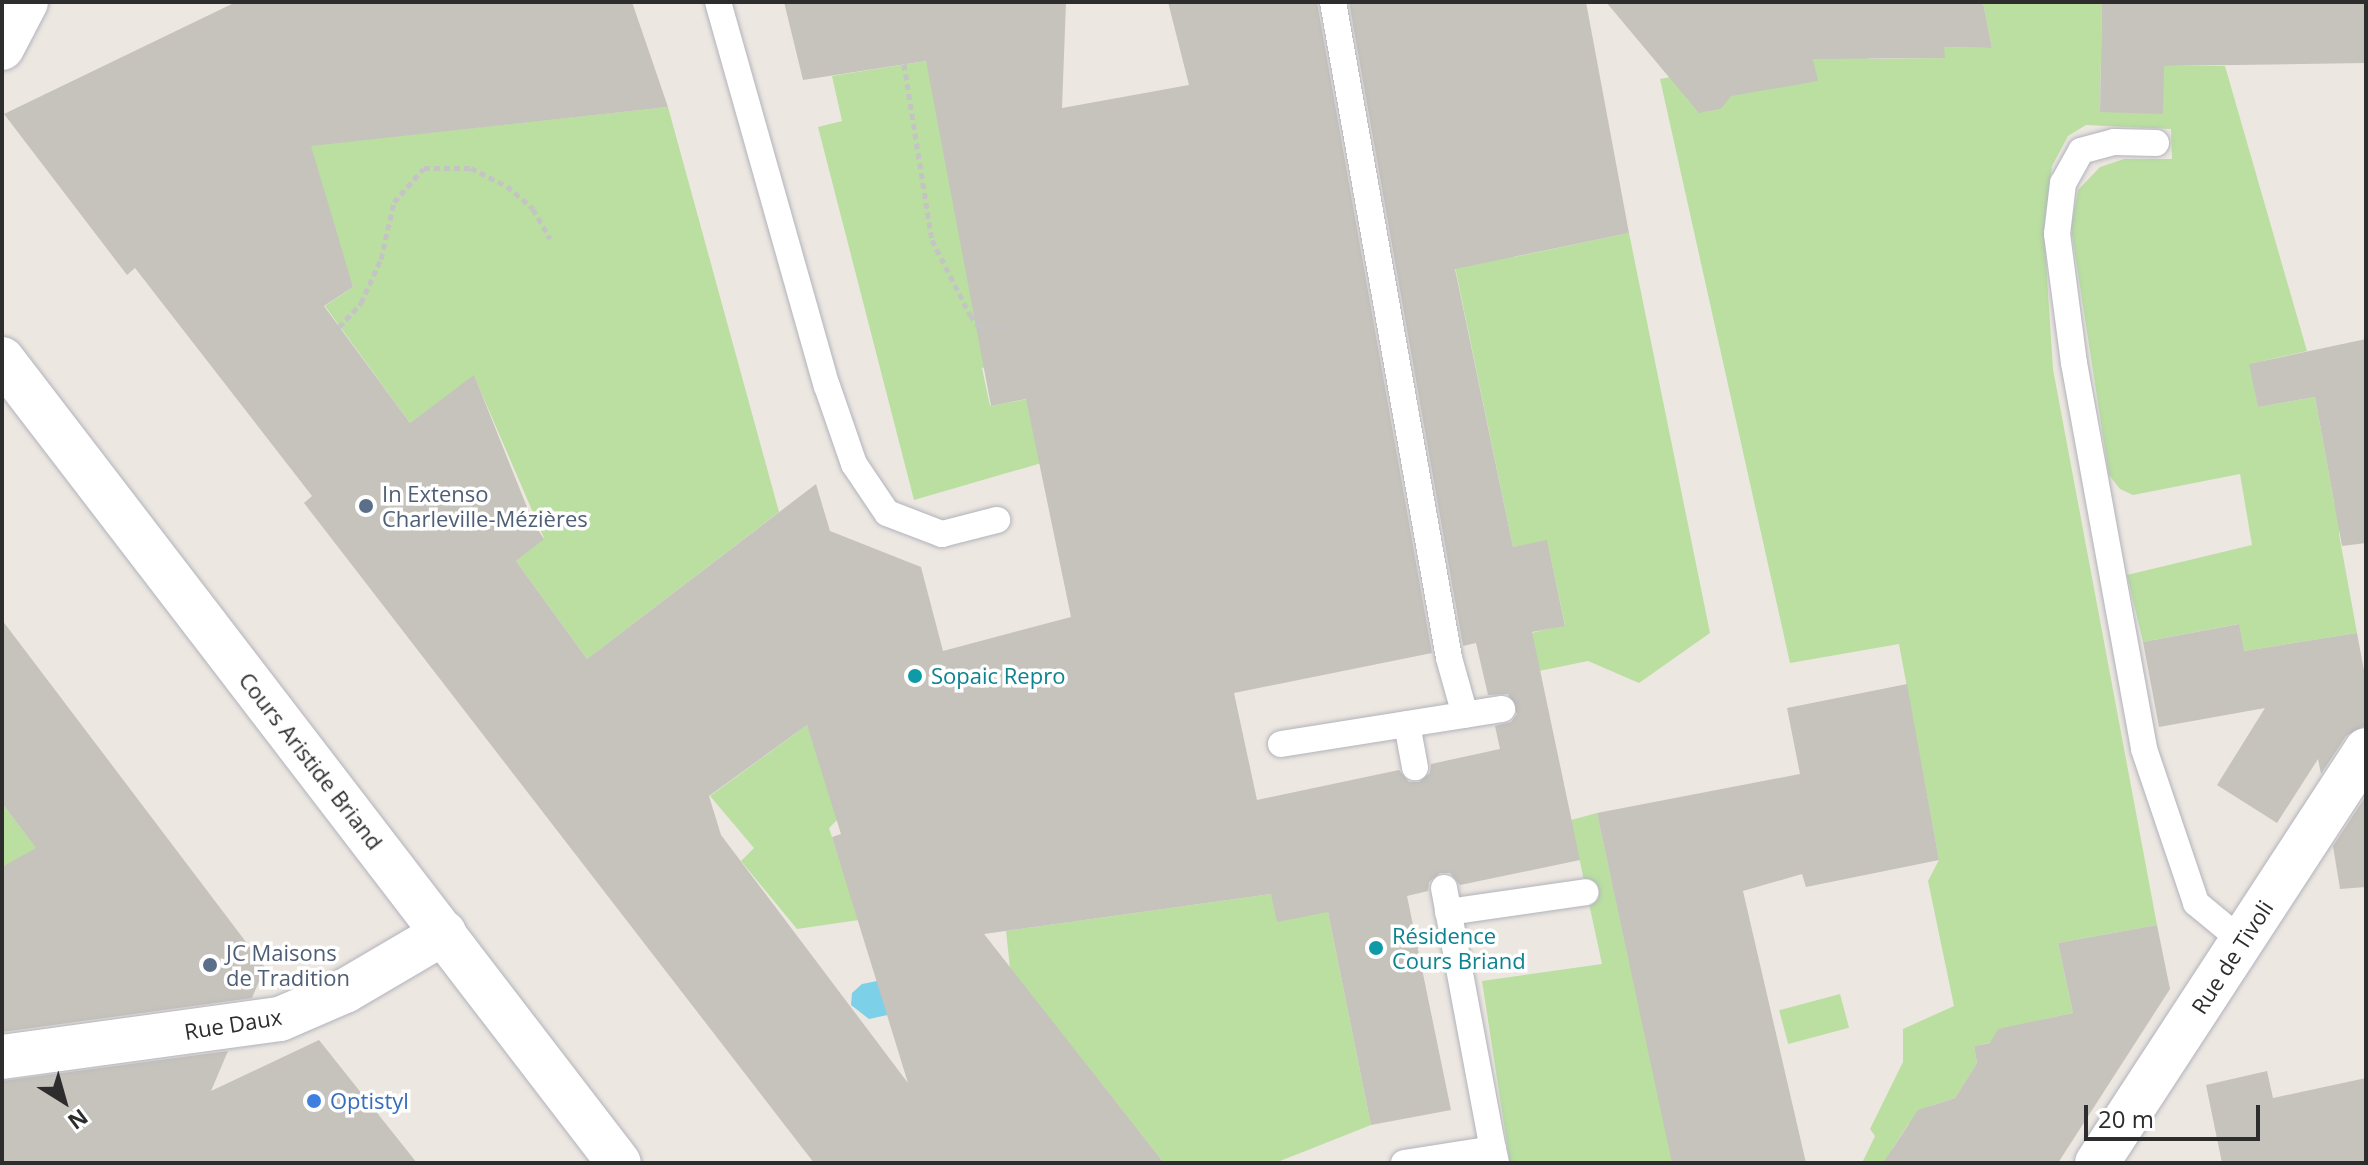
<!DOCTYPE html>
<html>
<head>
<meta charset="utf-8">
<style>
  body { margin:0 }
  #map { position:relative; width:2368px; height:1165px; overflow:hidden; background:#ede7e1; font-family:"Open Sans",sans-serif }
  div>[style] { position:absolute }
  .green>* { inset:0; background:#badfa1; transform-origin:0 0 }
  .water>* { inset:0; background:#7cd0e7 }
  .building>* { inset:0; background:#c6c2bc }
  .path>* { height:5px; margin-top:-2.5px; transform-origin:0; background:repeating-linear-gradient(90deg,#c4c4c4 0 6px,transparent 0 10px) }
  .roads { filter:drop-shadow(0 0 2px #b1b3bc) drop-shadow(0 0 2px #b1b3bc) }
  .service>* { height:26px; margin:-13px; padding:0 13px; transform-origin:13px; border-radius:13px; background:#fff }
  .minor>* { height:44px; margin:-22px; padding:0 22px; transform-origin:22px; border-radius:22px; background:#fff }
  .tertiary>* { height:44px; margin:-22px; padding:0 22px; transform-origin:22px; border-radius:22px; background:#fff }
  .dots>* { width:22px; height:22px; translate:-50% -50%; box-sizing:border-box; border:4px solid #fff; border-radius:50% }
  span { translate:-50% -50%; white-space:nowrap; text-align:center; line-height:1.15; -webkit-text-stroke:7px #fff; paint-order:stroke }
  .service-label { font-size:22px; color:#4e5e75 }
  .left { translate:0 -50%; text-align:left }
  .culture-label { font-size:22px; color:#0d838f }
  .street-label { font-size:22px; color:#2d2d2d }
  .shop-label { font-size:22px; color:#366cbe }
  .frame { position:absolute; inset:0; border:4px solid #2d2d2d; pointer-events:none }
  .north { position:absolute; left:24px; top:1061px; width:80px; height:80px; -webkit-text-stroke:6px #fff; paint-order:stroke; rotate:143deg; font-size:22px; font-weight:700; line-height:32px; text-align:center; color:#2d2d2d }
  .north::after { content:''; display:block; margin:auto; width:28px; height:36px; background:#2d2d2d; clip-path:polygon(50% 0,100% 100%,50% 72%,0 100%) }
  .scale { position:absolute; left:2084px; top:1105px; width:176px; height:36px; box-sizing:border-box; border:4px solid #2d2d2d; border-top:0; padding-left:10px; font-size:24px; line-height:28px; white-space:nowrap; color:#2d2d2d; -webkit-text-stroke:6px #fff; paint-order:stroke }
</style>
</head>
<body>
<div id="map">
  <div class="green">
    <i style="clip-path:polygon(1983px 2px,2102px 2px,2100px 108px,2106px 112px,2164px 66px,2225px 66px,2307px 351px,2250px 364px,2258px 407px,2315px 397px,2334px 502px,2345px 500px,2339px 534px,2357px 633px,2244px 651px,2238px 624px,2143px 642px,2127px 575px,2252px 545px,2240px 474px,2133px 495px,2120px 489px,2109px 475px,2071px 228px,2078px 190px,2100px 167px,2124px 159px,2172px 159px,2171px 129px,2086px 125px,2068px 136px,2052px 166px,2044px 230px,2053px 369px,2157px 925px,2058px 943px,2073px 1013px,2041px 1020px,2043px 1032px,1974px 1046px,1977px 1063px,1955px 1098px,1930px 1106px,1916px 1127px,1909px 1123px,1892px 1149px,1896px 1163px,1862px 1163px,1875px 1136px,1870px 1129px,1903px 1062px,1903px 1029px,1954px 1006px,1928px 881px,1939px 860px,1899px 644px,1790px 663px,1660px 79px,1681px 75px,1687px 99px,1704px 112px,1721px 109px,1729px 92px,1817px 81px,1809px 38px,1870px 59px,1944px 58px,1944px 47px,1992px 48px)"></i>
    <i style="clip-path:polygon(926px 61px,1008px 363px,982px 368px,990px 406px,1033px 398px,1045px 462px,914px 500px,818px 127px,842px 121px,832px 76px)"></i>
    <i style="clip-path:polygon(668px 107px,779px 512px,587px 659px,516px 561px,544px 538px,474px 376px,410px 423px,325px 306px,353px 287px,305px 146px)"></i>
    <i style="clip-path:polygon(1424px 117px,1490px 136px,1514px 257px,1629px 233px,1710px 633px,1639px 683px,1588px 661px,1539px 671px,1531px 633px,1565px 625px,1547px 541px,1513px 547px)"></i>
    <i style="clip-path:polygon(807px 725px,839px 818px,829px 828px,859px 920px,797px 929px,741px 861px,754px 848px,710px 796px)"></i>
    <i style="clip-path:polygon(2px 803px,44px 858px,2px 867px)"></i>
    <i style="clip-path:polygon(1597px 813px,1673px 1163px,1510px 1163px,1482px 981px,1602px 964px,1571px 820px)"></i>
    <i style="clip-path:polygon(1271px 894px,1328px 912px,1371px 1125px,1275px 1163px,1164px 1163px,1010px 968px,1006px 931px)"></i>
    <i style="left:1840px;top:994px;width:35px;height:63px;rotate:75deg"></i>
  </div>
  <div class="water">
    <i style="clip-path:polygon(932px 970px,938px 1004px,869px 1019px,851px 1005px,852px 993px,862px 984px)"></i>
  </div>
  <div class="building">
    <i style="clip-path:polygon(evenodd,236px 2px,632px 2px,668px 107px,311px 146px,353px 287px,324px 306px,410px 423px,474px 375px,533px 522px,544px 539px,516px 561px,587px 659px,816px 484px,830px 531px,921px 567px,943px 651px,1071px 617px,1026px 399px,991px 406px,926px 61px,803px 80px,784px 2px,1066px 2px,1062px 108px,1189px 85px,1168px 2px,1317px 2px,1432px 653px,1234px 693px,1257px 800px,1399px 770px,1409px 782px,1419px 782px,1430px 773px,1431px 764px,1500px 749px,1495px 726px,1511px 722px,1517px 714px,1508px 694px,1488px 695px,1476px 643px,1463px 646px,1349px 2px,1586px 2px,1629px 233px,1455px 269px,1513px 547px,1547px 540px,1565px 626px,1532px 632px,1580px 860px,1460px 885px,1450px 873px,1440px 873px,1429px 882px,1428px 891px,1407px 896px,1451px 1110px,1371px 1125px,1328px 912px,1277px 922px,1271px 894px,984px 934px,1164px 1163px,814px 1163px,304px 503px,312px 496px,135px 268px,127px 275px,4px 114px,236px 2px,807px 725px,841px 834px,832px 837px,908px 1083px,721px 835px,709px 796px,807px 725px)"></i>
    <i style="clip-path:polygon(1606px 2px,1983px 2px,1992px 48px,1944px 47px,1945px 58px,1813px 59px,1818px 81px,1731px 96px,1721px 109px,1699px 113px)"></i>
    <i style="clip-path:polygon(2102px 2px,2366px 2px,2366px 63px,2164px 66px,2163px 114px,2100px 112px)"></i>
    <i style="clip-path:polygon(2366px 339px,2366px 543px,2342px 546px,2315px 397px,2258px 407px,2249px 364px)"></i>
    <i style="clip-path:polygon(2px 620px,265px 967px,252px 998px,2px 1032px,2px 867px,36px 848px,2px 803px)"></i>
    <i style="clip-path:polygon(2239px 624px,2244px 651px,2357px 633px,2366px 681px,2366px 725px,2346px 736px,2321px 774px,2318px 759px,2277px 823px,2217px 785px,2265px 708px,2159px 727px,2143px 642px)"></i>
    <i style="clip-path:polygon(1907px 684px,1939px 860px,1806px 887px,1802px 874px,1743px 891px,1806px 1163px,1672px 1163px,1597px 813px,1800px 774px,1787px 708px)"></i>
    <i style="clip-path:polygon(2366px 796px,2366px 887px,2340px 889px,2333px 846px)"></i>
    <i style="clip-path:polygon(2157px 925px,2170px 989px,2058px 1163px,1883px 1163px,1918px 1110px,1955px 1098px,1977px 1063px,1974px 1046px,1990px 1043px,1998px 1029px,2073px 1013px,2058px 943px)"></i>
    <i style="clip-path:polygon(319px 1040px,417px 1163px,2px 1163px,2px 1081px,228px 1051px,211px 1091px)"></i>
    <i style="clip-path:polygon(2267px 1071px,2273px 1098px,2366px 1078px,2366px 1163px,2222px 1163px,2206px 1085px)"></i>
  </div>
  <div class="path">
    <i style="left:904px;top:64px;width:178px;rotate:81deg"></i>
    <i style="left:932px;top:240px;width:84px;rotate:63.1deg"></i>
    <i style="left:970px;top:315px;width:16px;rotate:52deg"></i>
    <i style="left:980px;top:328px;width:22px;rotate:-5deg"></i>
    <i style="left:339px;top:327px;width:33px;rotate:-47deg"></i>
    <i style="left:361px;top:303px;width:48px;rotate:-65.6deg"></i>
    <i style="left:381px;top:259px;width:58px;rotate:-77.2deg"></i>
    <i style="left:394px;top:202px;width:45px;rotate:-48.6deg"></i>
    <i style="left:424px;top:168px;width:47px"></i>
    <i style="left:471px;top:168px;width:40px;rotate:26.6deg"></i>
    <i style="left:507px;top:186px;width:35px;rotate:41deg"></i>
    <i style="left:533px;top:209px;width:34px;rotate:60deg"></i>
  </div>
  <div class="roads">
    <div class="service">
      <i style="left:718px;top:2px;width:399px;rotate:74.2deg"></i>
      <i style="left:827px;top:386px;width:83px;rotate:70.9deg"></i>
      <i style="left:854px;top:464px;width:59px;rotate:56deg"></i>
      <i style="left:887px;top:513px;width:59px;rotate:20.9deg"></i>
      <i style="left:942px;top:534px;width:57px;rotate:-14.3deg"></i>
      <i style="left:1333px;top:2px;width:666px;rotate:79.97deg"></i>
      <i style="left:1449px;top:658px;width:59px;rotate:74.3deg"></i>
      <i style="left:2156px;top:143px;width:42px;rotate:-178.6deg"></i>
      <i style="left:2114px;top:142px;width:34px;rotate:165deg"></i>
      <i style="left:2081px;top:151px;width:37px;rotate:119deg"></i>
      <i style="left:2063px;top:183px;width:51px;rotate:96.7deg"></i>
      <i style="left:2057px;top:234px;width:130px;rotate:82.5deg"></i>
      <i style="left:2074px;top:363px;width:392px;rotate:79.7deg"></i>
      <i style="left:2144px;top:749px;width:163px;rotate:71.3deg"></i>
      <i style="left:2196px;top:903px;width:60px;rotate:39.6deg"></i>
      <i style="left:1407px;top:724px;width:44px;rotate:79.5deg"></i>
      <i style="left:1281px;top:744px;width:224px;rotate:-9deg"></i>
      <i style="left:1444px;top:888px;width:266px;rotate:79.4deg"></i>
      <i style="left:1448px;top:912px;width:139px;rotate:-8.2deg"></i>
      <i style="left:1404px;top:1163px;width:90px;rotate:-8.9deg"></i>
      <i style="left:1493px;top:1149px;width:14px;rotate:78deg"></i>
    </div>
    <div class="minor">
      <i style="left:2px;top:1057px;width:281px;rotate:-7.8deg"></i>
      <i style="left:280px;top:1019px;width:71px;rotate:-23.3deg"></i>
      <i style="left:345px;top:991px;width:115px;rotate:-30.4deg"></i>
      <i style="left:2097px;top:1163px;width:493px;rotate:-56.9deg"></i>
    </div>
    <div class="tertiary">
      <i style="left:2px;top:48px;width:52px;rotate:-62.4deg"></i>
      <i style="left:2px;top:359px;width:1013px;rotate:52.5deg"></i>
    </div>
  </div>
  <div class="dots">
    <i style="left:366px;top:506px;background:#5c6f8a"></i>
    <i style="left:915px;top:676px;background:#0f9aa8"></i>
    <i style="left:1376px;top:948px;background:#0f9aa8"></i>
    <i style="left:210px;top:965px;background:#5c6f8a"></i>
    <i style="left:314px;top:1101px;background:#3f7fe0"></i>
  </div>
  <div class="service-label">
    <span class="left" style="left:382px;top:506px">In Extenso<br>Charleville-Mézières</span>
    <span class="left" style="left:226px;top:965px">JC Maisons<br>de Tradition</span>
  </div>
  <div class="culture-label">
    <span class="left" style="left:931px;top:676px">Sopaic Repro</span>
    <span class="left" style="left:1392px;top:948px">Résidence<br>Cours Briand</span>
  </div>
  <div class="street-label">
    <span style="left:311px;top:761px;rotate:52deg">Cours Aristide Briand</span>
    <span style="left:2232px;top:957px;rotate:-57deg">Rue de Tivoli</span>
    <span style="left:233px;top:1024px;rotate:-9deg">Rue Daux</span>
  </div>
  <div class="shop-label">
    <span class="left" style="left:330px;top:1101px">Optistyl</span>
  </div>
  <div class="frame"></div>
  <div class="north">N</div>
  <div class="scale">20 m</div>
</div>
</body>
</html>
